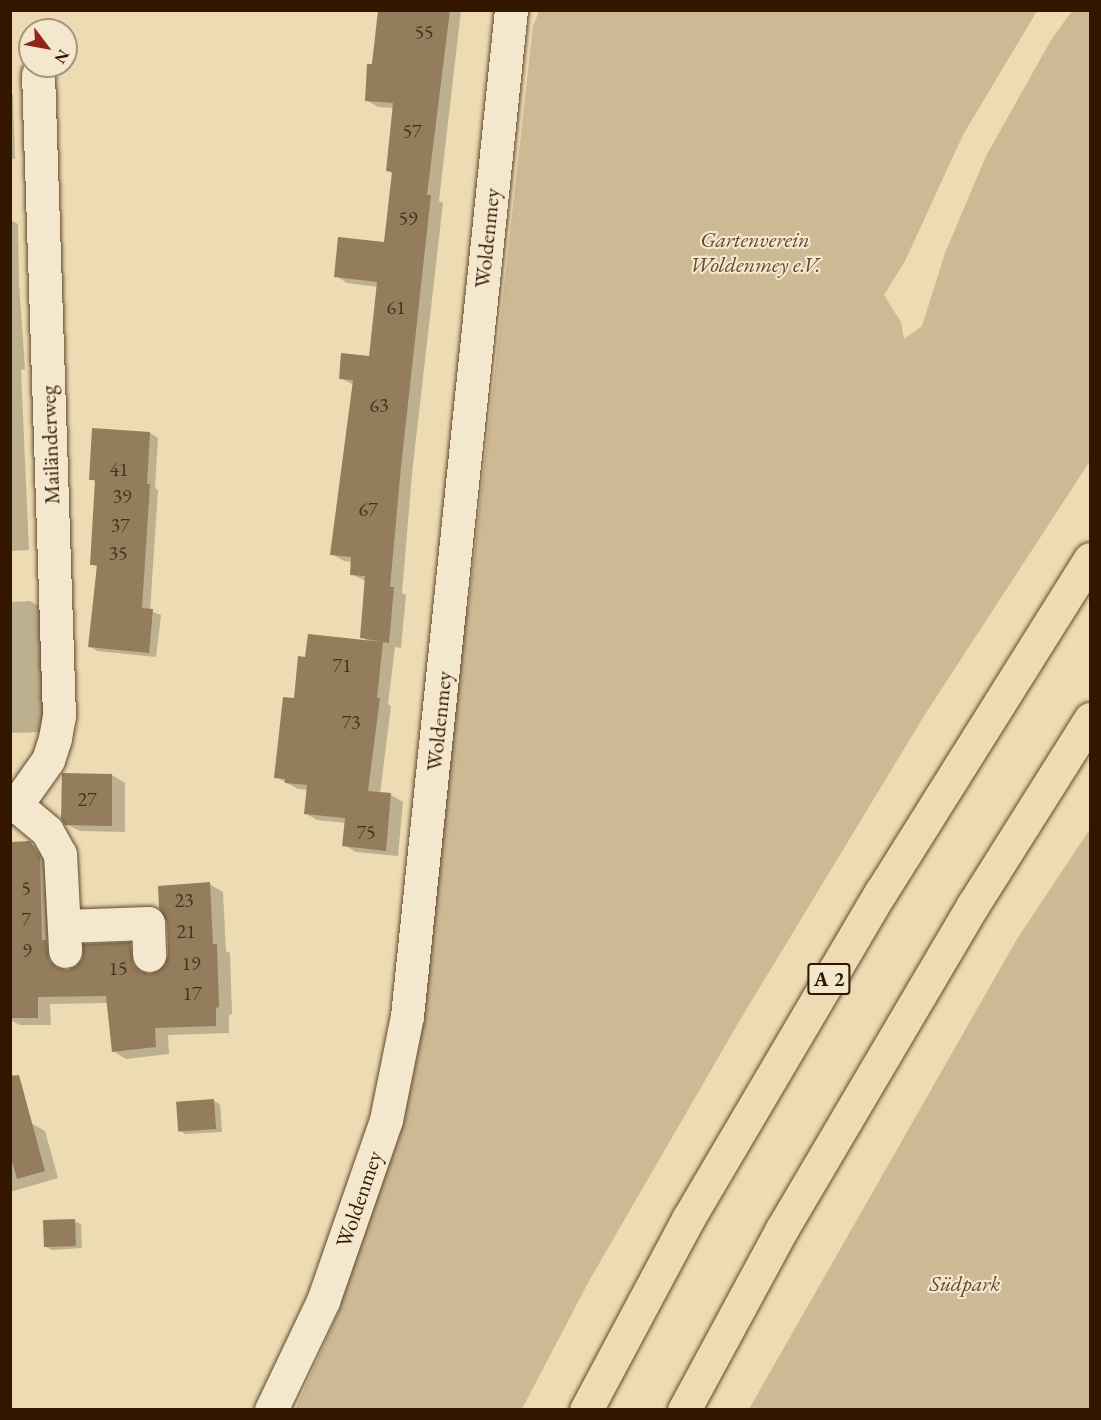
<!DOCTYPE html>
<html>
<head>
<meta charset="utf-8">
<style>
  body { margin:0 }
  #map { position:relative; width:1101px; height:1420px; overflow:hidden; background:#eddcb3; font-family:"EB Garamond",serif }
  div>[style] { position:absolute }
  .green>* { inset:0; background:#cdba95 }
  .shadow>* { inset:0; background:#0003 }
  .building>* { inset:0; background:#947d5d; transform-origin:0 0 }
  .roads { filter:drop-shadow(0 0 2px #62482d) drop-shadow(0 0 2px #62482d) }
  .minor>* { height:33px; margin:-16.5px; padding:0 16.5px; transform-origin:16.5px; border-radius:16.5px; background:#f3e8ce }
  .highway>* { height:33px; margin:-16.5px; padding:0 16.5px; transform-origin:16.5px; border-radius:16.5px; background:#eddcb3 }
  span { translate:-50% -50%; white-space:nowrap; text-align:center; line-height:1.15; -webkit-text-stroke:4.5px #f3e8ce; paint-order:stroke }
  .number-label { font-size:20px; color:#4b3017 }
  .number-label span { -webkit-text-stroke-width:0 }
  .shield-label span { padding:2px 4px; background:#f3e8ce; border:2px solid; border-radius:4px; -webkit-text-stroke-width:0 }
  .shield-label { font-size:21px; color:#331600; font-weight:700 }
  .street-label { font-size:22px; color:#331600 }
  .park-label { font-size:22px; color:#61472d; font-style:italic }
  .frame { position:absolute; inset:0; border:12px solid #331600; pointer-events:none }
  .north { position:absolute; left:18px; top:18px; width:60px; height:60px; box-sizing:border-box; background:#f3e8ce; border:2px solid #a6947c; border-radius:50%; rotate:122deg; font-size:16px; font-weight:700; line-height:24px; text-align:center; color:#331600 }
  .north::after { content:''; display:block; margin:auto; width:21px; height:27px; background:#8f2418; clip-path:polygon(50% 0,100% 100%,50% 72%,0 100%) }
</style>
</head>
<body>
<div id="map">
  <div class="green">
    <i style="clip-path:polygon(539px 11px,1037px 11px,963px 135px,905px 261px,884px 295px,901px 322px,904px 339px,922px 326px,945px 253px,986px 156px,1051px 40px,1072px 11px,1090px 11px,1090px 461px,924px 716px,740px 1020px,589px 1281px,522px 1409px,295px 1410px,338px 1313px,386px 1120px,448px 609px,468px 611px,533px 26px)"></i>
    <i style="clip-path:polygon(1090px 829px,1090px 1409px,749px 1409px,1017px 939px)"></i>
  </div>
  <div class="shadow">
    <i style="clip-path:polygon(380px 10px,461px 10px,439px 201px,443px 203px,412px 474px,402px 593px,406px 595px,401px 648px,395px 647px,388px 704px,391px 706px,380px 794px,391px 795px,403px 802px,398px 856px,356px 852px,344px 845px,346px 823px,317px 820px,305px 813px,308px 790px,298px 789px,276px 777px,306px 658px,369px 642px,362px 637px,366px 581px,351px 574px,352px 562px,344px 561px,332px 554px,354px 385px,340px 378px,370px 358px,378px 287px,347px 283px,336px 276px,386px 244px,393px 174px,387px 170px,394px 108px,378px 107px,366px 100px)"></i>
    <i style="clip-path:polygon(10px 93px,13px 94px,15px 159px,10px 159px)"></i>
    <i style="clip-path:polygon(10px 220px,18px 224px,19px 283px,25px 369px,21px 370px,29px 550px,10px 551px)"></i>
    <i style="clip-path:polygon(94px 430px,150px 433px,158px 438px,155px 488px,158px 490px,150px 611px,161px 615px,156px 657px,97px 651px,89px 646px,98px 568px,92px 564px,96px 482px,91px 479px)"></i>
    <i style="clip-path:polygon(30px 601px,43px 609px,47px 732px,10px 733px,10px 602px)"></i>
    <i style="clip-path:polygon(112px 775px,125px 783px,125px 832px,80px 831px,66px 824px)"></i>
    <i style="clip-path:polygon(10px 843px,29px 843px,43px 850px,63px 970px,67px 971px,129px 944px,143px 952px,147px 974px,159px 972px,167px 965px,209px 884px,223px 892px,226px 951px,230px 953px,232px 1014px,229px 1015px,229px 1033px,168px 1035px,169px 1054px,126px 1059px,113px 1051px,109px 1003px,50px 1004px,51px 1025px,20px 1025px,10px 1020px)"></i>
    <i style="clip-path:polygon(214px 1101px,220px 1104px,222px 1132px,185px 1134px,179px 1130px)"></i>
    <i style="clip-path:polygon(31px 1123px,45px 1131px,58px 1178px,10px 1192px,10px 1129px)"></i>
    <i style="clip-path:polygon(74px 1221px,81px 1224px,82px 1248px,52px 1250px,46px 1247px)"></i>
  </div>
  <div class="building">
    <i style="clip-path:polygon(378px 10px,450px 10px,427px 195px,431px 195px,401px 467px,390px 587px,394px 587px,389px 643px,383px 642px,377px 698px,380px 698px,368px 791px,391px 793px,386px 851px,342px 846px,345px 818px,304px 814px,307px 785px,285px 783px,285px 779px,274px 778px,283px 697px,294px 698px,298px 656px,305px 657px,308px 634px,383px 642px,360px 638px,365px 576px,350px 575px,351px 557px,330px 555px,353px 380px,339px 379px,341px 353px,369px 356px,377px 282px,334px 277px,338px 237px,384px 242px,392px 172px,386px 171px,393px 103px,365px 101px,367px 64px,372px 64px)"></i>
    <i style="clip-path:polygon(92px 428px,150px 432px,147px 484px,150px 484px,142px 608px,153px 609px,149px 653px,88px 647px,97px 565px,90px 565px,95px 480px,89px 480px)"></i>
    <i style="clip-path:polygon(62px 773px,112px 774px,112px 826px,65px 825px,61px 819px)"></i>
    <i style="clip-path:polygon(30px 841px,40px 857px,42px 940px,46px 940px,49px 961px,57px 968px,67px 970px,76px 966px,82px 959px,83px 944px,130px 942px,133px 965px,141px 972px,150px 974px,158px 971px,165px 964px,168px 954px,167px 922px,159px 908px,158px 886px,210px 882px,213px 944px,217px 944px,219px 1007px,216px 1008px,216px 1026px,155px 1028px,156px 1047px,112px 1052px,106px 996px,38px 997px,38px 1018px,10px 1018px,10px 842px)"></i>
    <i style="clip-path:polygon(19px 1075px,45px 1171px,17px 1179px,10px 1154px,10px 1076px)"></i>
    <i style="left:214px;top:1099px;width:30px;height:38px;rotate:86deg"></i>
    <i style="left:75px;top:1219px;width:27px;height:32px;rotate:88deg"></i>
  </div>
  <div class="roads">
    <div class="minor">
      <i style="left:16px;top:805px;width:40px;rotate:40deg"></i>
      <i style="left:47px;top:831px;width:26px;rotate:61deg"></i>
      <i style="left:60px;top:854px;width:97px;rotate:87deg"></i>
      <i style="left:10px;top:807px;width:6px;rotate:-18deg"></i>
      <i style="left:16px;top:805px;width:55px;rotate:-54.6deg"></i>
      <i style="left:48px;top:760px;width:23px;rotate:-72deg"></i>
      <i style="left:55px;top:738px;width:22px;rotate:-80deg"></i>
      <i style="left:59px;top:716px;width:642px;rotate:-91.87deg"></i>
      <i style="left:64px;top:926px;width:84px;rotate:-2deg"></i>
      <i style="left:148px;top:923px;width:32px;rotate:88deg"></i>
      <i style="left:271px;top:1410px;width:121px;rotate:-64.5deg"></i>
      <i style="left:323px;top:1301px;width:192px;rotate:-70.8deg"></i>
      <i style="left:386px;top:1120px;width:106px;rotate:-78.6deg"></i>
      <i style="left:407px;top:1016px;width:1011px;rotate:-84.1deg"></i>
    </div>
    <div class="highway">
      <i style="left:586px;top:1410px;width:217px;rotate:-61.9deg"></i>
      <i style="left:688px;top:1219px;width:380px;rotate:-59.5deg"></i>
      <i style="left:881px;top:892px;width:393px;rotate:-57.9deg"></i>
      <i style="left:684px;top:1410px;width:206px;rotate:-61.6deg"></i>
      <i style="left:782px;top:1229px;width:376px;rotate:-59.5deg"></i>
      <i style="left:973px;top:905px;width:220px;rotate:-57.8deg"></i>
    </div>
  </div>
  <div class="number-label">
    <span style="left:424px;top:32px">55</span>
    <span style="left:412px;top:131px">57</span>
    <span style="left:408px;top:218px">59</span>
    <span style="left:396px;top:307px">61</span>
    <span style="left:379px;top:405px">63</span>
    <span style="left:119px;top:469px">41</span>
    <span style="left:122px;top:496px">39</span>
    <span style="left:368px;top:509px">67</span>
    <span style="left:120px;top:525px">37</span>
    <span style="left:118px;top:553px">35</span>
    <span style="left:342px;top:665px">71</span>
    <span style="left:351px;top:722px">73</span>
    <span style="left:87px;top:799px">27</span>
    <span style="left:366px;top:832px">75</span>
    <span style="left:26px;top:888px">5</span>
    <span style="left:184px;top:900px">23</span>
    <span style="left:26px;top:919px">7</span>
    <span style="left:186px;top:931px">21</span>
    <span style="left:27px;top:950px">9</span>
    <span style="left:191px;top:963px">19</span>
    <span style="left:118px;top:968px">15</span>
    <span style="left:192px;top:993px">17</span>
  </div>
  <div class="shield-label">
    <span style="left:829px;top:979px">A 2</span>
  </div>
  <div class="street-label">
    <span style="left:487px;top:238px;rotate:-84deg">Woldenmey</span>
    <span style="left:50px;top:445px;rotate:-92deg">Mailänderweg</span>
    <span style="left:439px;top:721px;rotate:-84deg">Woldenmey</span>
    <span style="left:359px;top:1199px;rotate:-71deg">Woldenmey</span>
  </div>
  <div class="park-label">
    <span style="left:755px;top:252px">Gartenverein<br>Woldenmey e.V.</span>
    <span style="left:965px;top:1284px">Südpark</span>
  </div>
  <div class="frame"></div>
  <div class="north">N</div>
</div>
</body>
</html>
